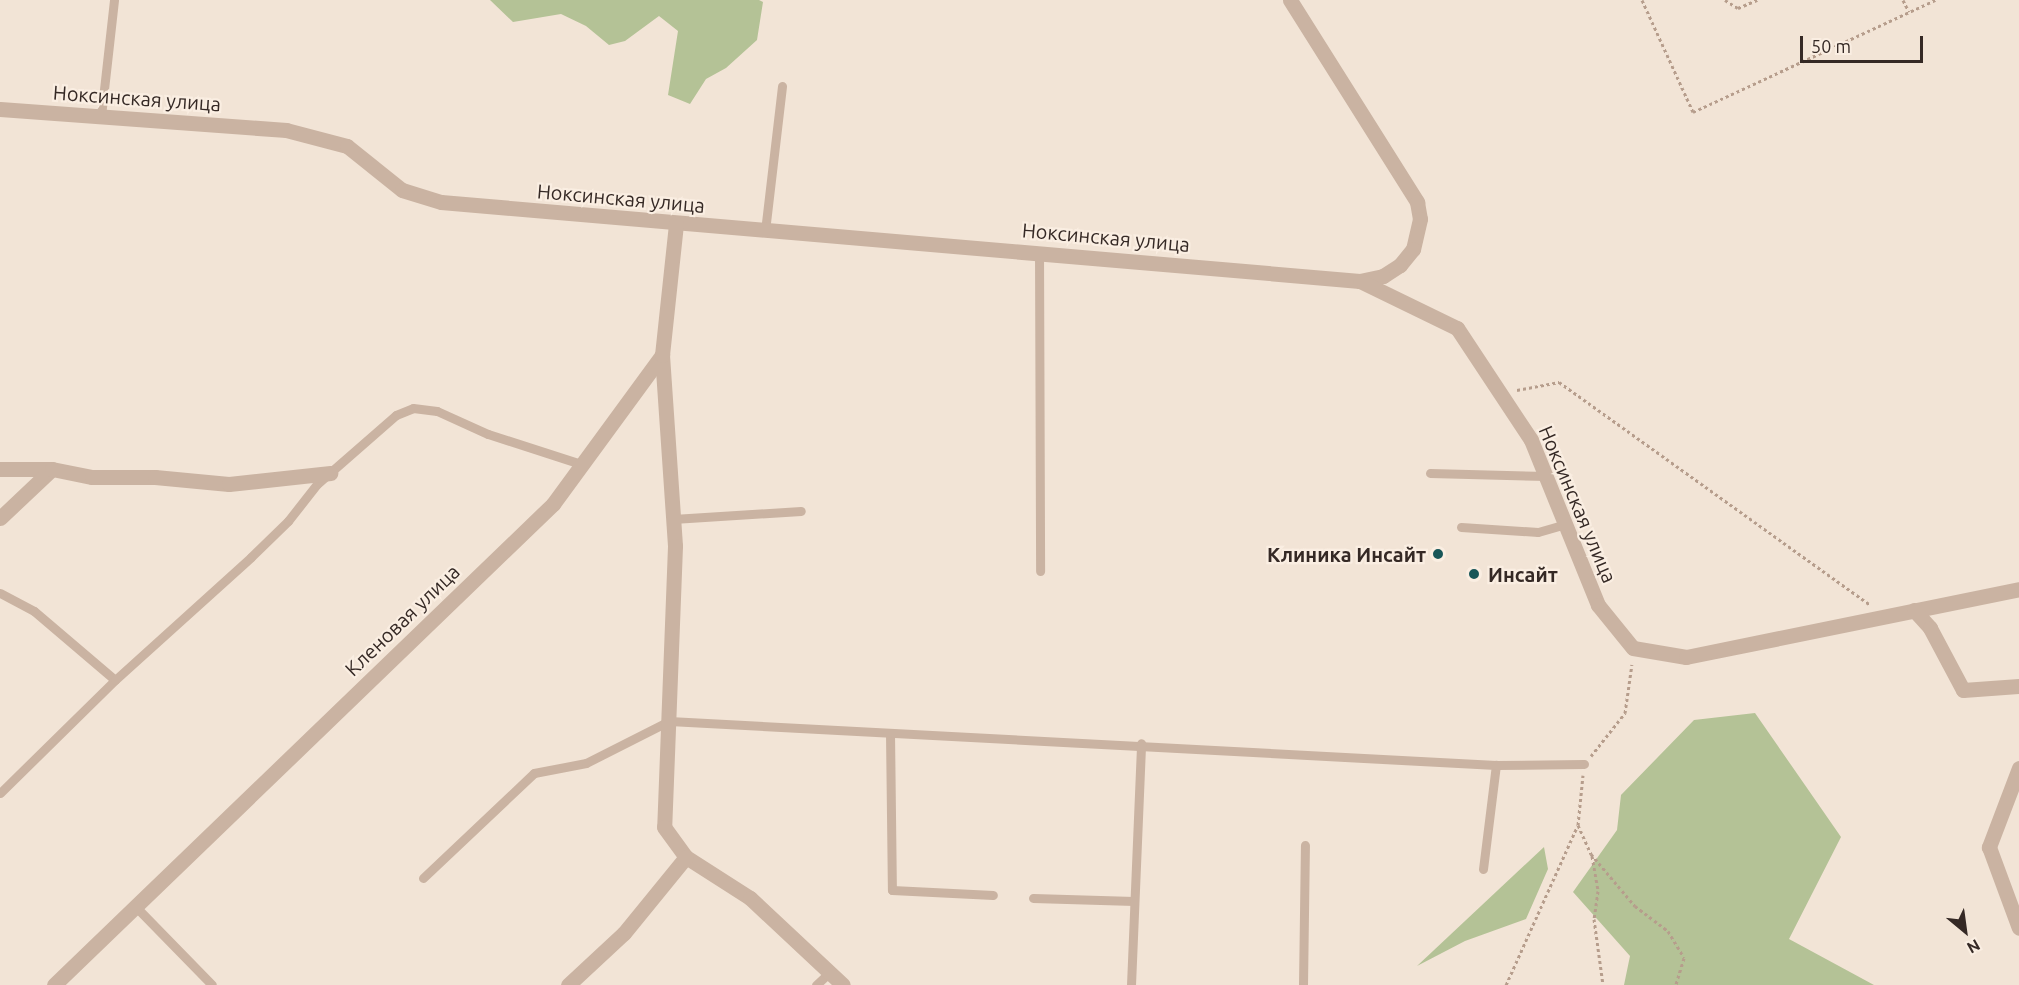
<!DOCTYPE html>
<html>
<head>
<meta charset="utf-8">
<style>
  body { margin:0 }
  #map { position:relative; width:2019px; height:985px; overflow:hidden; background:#f2e4d6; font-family:Ubuntu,sans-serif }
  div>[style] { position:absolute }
  .green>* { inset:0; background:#b4c296 }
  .path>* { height:3px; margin-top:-1.5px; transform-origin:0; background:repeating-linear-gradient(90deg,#b69d8c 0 3px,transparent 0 6px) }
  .lane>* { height:9px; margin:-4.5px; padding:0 4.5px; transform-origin:4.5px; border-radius:4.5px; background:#cab3a2 }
  .street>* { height:15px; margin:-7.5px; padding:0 7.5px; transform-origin:7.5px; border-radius:7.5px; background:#cab3a2 }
  .dots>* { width:16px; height:16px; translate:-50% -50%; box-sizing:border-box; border:3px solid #faeee2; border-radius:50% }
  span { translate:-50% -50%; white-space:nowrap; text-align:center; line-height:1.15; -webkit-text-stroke:4.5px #faeee2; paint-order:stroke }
  .street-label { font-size:20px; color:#352925 }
  .poi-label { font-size:20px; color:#352925; font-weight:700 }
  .right { translate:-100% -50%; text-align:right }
  .left { translate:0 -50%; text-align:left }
  .north { position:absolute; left:1935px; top:901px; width:60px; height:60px; -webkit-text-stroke:4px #faeee2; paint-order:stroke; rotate:151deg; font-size:16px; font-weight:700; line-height:24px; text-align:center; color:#352925 }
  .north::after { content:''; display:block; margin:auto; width:21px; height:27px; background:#352925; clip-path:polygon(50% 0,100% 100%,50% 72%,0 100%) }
  .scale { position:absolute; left:1800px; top:36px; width:123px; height:27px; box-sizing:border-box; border:3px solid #352925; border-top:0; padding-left:8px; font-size:18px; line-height:21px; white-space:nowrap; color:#352925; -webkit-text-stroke:4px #faeee2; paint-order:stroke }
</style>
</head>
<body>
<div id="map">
  <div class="green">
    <i style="clip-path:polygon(490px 0,759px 0,763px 2px,757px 40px,726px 68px,706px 79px,690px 104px,668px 95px,678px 31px,659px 16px,625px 41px,609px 45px,586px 26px,561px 14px,513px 22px)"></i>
    <i style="clip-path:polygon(1755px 713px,1841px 837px,1789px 939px,1874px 985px,1624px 985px,1630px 956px,1573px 892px,1617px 830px,1621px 795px,1694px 720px)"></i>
    <i style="clip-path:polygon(1544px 847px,1548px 869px,1526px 919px,1465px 941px,1417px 966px)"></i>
  </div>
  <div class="path">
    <i style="left:1642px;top:0;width:123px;rotate:65.5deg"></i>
    <i style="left:1693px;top:112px;width:267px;rotate:-24.8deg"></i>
    <i style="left:1725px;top:0;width:15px;rotate:32deg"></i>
    <i style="left:1738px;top:8px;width:21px;rotate:-23deg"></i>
    <i style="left:1903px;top:0;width:13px;rotate:63deg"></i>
    <i style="left:1517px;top:390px;width:43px;rotate:-10.8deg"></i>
    <i style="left:1559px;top:382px;width:383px;rotate:35.6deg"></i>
    <i style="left:1591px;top:756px;width:55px;rotate:-51.7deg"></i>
    <i style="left:1625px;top:713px;width:49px;rotate:-81.9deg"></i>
    <i style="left:1578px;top:825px;width:32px;rotate:66deg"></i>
    <i style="left:1591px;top:854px;width:68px;rotate:49.8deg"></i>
    <i style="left:1635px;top:906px;width:41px;rotate:37.1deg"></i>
    <i style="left:1668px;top:931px;width:31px;rotate:59deg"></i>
    <i style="left:1684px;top:958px;width:28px;rotate:107deg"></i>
    <i style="left:1592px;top:856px;width:36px;rotate:80deg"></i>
    <i style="left:1598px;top:891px;width:28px;rotate:98deg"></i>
    <i style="left:1594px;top:919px;width:67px;rotate:82.2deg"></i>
    <i style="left:1506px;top:985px;width:175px;rotate:-65.8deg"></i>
    <i style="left:1578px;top:825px;width:50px;rotate:-84.3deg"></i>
  </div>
  <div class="lane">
    <i style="left:101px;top:116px;width:117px;rotate:-83.6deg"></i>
    <i style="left:765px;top:231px;width:146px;rotate:-83.3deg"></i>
    <i style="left:1039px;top:251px;width:320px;rotate:89.8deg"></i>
    <i style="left:1430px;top:473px;width:117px;rotate:1.5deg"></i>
    <i style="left:673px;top:519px;width:128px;rotate:-3.6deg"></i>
    <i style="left:1461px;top:527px;width:77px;rotate:3.7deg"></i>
    <i style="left:1538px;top:532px;width:29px;rotate:-16deg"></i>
    <i style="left:0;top:593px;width:38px;rotate:28deg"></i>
    <i style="left:34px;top:611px;width:106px;rotate:40.4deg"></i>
    <i style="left:890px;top:733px;width:157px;rotate:89.3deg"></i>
    <i style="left:892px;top:890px;width:101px;rotate:2.8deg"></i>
    <i style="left:0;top:793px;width:161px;rotate:-44.5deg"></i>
    <i style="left:115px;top:680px;width:183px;rotate:-42.1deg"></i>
    <i style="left:251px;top:557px;width:52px;rotate:-44.2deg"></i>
    <i style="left:288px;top:521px;width:47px;rotate:-51.9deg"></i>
    <i style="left:317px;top:484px;width:105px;rotate:-41.1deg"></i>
    <i style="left:396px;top:415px;width:18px;rotate:-22deg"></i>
    <i style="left:413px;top:408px;width:24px;rotate:7deg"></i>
    <i style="left:437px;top:411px;width:56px;rotate:24.3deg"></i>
    <i style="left:488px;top:434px;width:98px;rotate:17.9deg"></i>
    <i style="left:1483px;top:869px;width:105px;rotate:-82.9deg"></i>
    <i style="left:423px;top:878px;width:153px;rotate:-43.4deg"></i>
    <i style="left:534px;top:773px;width:53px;rotate:-10.9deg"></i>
    <i style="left:586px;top:763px;width:93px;rotate:-26.8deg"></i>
    <i style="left:669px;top:721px;width:828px;rotate:3.05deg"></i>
    <i style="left:1496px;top:765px;width:88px;rotate:-0.7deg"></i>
    <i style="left:1033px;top:898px;width:101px;rotate:1.7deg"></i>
    <i style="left:135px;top:906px;width:110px;rotate:45.7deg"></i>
    <i style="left:816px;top:985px;width:18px;rotate:-43deg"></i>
    <i style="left:1131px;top:985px;width:242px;rotate:-87.6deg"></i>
    <i style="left:1303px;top:985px;width:140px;rotate:-89.2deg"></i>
  </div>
  <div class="street">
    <i style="left:1290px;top:0;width:239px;rotate:57.8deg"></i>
    <i style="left:1417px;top:202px;width:17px;rotate:80deg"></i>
    <i style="left:1420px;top:219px;width:31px;rotate:103deg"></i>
    <i style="left:1413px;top:249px;width:21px;rotate:129deg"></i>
    <i style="left:1400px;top:265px;width:20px;rotate:147deg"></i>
    <i style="left:1383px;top:276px;width:24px;rotate:168deg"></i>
    <i style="left:0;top:109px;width:287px;rotate:4.2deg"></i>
    <i style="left:286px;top:130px;width:63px;rotate:14.7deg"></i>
    <i style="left:347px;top:146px;width:70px;rotate:38.7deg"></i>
    <i style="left:402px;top:190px;width:41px;rotate:17.1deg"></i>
    <i style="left:441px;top:202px;width:922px;rotate:4.91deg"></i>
    <i style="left:1360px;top:281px;width:108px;rotate:25.9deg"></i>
    <i style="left:1457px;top:328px;width:134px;rotate:56.5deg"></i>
    <i style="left:1531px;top:440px;width:178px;rotate:67.9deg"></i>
    <i style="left:1598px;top:605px;width:55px;rotate:50.9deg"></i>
    <i style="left:1633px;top:648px;width:54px;rotate:9.6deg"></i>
    <i style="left:1686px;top:657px;width:340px;rotate:-11.5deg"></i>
    <i style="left:662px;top:355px;width:191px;rotate:86.1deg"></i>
    <i style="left:675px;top:546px;width:281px;rotate:92.2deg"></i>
    <i style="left:664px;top:827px;width:37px;rotate:54deg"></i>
    <i style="left:686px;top:857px;width:76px;rotate:32.6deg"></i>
    <i style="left:750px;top:898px;width:127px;rotate:43.1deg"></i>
    <i style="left:0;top:469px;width:52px"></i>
    <i style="left:0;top:518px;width:71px;rotate:-43.3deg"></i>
    <i style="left:52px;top:469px;width:41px;rotate:11.3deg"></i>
    <i style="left:92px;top:477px;width:63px"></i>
    <i style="left:155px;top:477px;width:74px;rotate:5.4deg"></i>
    <i style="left:229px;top:484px;width:102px;rotate:-6.2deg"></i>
    <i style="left:1914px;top:610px;width:24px;rotate:48deg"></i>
    <i style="left:1930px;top:628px;width:70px;rotate:62deg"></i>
    <i style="left:1963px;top:690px;width:56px;rotate:-4.1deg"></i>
    <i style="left:2019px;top:768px;width:85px;rotate:110.8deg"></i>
    <i style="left:1989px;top:847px;width:86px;rotate:69.7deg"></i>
    <i style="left:54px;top:985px;width:693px;rotate:-43.95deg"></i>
    <i style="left:553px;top:504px;width:185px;rotate:-53.8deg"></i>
    <i style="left:662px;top:355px;width:132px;rotate:-83.9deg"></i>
    <i style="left:568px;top:985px;width:76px;rotate:-42.9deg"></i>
    <i style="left:624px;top:933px;width:98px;rotate:-50.8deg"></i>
  </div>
  <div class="dots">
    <i style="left:1438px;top:554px;background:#185658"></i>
    <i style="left:1474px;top:574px;background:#185658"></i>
  </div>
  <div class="street-label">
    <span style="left:137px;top:98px;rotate:4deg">Ноксинская улица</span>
    <span style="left:621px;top:198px;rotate:5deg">Ноксинская улица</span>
    <span style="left:1106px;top:237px;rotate:5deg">Ноксинская улица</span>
    <span style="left:1578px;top:504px;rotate:67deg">Ноксинская улица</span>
    <span style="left:402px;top:620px;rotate:-44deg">Кленовая улица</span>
  </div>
  <div class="poi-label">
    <span class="right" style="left:1426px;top:554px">Клиника Инсайт</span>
    <span class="left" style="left:1488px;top:574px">Инсайт</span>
  </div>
  <div class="north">N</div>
  <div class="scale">50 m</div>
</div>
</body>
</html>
